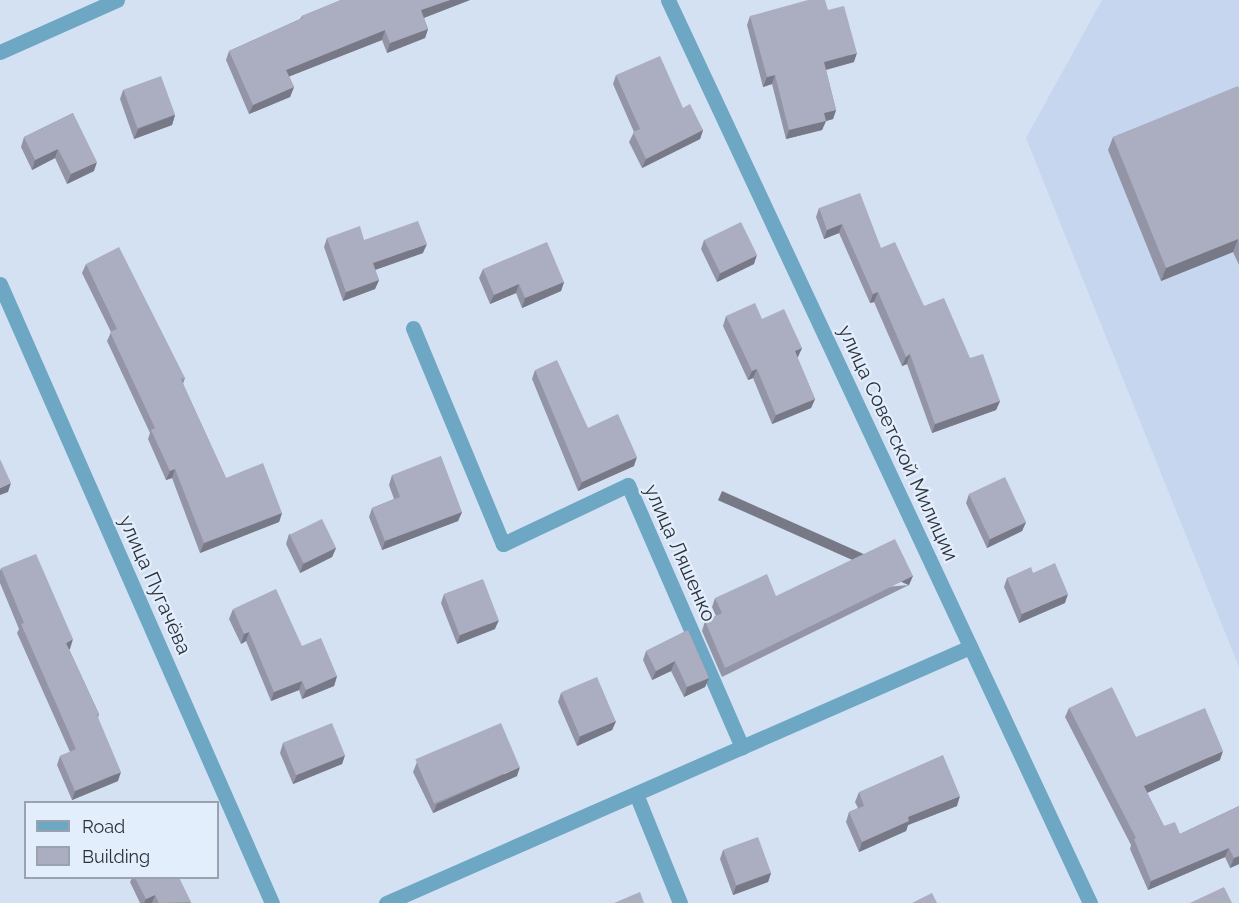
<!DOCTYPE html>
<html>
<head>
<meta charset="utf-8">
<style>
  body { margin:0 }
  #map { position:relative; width:1239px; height:903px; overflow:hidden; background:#d4e1f3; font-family:Raleway,sans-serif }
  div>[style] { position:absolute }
  .built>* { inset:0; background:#c5d6ee }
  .minor>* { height:15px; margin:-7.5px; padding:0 7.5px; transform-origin:7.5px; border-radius:7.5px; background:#6da7c4 }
  .wall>* { inset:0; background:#9395a6 }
  .shaded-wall>* { inset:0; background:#787987; transform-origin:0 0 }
  .building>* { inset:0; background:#abadc1; transform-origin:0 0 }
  span { translate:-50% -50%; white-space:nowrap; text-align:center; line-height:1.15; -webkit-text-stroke:4.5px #e3eefd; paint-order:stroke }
  .street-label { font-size:20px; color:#2c3138 }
  .legend { position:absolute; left:24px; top:801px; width:195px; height:78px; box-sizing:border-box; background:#e3eefd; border:2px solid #9aa2ae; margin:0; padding:8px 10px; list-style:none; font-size:18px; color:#2c3138 }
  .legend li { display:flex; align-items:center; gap:12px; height:30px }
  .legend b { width:30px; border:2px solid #9aa2ae }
</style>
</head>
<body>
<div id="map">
  <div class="built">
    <i style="clip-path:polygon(1102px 0,1239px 0,1239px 667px,1026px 138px)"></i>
  </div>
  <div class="minor">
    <i style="left:668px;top:0;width:997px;rotate:64.95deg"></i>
    <i style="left:0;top:52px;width:128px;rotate:-24deg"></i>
    <i style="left:0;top:284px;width:676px;rotate:66.28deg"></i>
    <i style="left:413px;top:328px;width:234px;rotate:67.4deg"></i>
    <i style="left:503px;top:544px;width:138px;rotate:-25.3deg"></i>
    <i style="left:628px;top:485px;width:286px;rotate:66.5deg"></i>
    <i style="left:636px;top:794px;width:118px;rotate:68deg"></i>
    <i style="left:386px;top:903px;width:638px;rotate:-23.67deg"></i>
  </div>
  <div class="wall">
    <i style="clip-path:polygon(341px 0,470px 0,424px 18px,428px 29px,425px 38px,387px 53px,382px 40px,289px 76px,294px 87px,290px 97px,249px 114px,226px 60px,229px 51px,300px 19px,302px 16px)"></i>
    <i style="clip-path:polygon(828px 10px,854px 62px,826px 70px,836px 110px,833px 119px,826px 121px,822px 130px,786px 139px,772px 84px,763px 87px,747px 25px,750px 16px)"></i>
    <i style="clip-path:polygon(616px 75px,683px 108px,703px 130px,700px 139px,642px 168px,629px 142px,634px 132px,613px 84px)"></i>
    <i style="clip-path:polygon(1239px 88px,1239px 265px,1233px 252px,1161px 281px,1108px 150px,1113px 137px)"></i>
    <i style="clip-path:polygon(123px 90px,175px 115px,172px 125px,134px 139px,120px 99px)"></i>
    <i style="clip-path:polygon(73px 113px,94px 171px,67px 184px,55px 158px,32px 170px,21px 147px,24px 137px)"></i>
    <i style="clip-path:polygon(819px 208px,881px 248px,924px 306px,970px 358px,1000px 401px,996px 410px,932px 433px,907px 364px,902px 366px,874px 302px,870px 303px,839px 233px,824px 239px,816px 217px)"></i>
    <i style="clip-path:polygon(327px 238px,364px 240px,423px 253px,375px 270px,379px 280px,375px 289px,343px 301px,324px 247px)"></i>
    <i style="clip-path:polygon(704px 240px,754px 264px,717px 282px,701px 249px)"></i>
    <i style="clip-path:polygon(86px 264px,185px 378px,183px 384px,226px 478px,282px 513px,279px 522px,200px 553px,172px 478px,166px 480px,148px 439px,150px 433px,107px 341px,111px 332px,82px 273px)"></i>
    <i style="clip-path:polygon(483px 269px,564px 282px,561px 291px,522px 308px,516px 293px,490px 304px,479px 278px)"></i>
    <i style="clip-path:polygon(726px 316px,762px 319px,802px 348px,797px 357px,815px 399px,811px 408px,772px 424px,753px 378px,748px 380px,723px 326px)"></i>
    <i style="clip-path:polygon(535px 370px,588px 428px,634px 466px,578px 491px,532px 379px)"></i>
    <i style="clip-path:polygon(392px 475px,462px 512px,458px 521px,382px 550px,369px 517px,372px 508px,394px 499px,389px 485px)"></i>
    <i style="clip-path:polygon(969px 494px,1026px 522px,1022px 531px,987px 548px,966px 503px)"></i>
    <i style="clip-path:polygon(289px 534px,336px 548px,332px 557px,300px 573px,286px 544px)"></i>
    <i style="clip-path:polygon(1px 568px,70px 649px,69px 649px,99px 714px,98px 718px,118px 781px,72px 800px,57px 765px,60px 756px,70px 752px,17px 633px,19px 629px,0 583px,0 571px)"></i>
    <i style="clip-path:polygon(1033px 573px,1065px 603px,1019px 623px,1004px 587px,1007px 578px)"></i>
    <i style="clip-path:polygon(909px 585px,722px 677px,702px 631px,705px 621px,716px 616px,712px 607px,715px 598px,776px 596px)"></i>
    <i style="clip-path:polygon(444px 594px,495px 629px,457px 644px,441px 603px)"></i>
    <i style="clip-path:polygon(233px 609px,302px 646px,337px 676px,334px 686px,302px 699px,299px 690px,271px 701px,246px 641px,241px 644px,229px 619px)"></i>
    <i style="clip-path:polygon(688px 630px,709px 678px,705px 687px,684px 697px,671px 671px,652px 680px,643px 660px,646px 651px)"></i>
    <i style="clip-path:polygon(561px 693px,616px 721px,612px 730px,577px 746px,558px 702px)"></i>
    <i style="clip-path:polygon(1069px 708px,1136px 737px,1220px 760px,1147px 793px,1164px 826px,1180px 834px,1239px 806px,1239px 864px,1230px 868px,1225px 857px,1148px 890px,1130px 849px,1131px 845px,1065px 717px)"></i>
    <i style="clip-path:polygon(283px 743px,345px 755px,342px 764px,293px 784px,280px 753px)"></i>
    <i style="clip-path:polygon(417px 762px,517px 776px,433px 813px,413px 772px)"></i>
    <i style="clip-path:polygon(859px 792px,957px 806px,908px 825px,906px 831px,859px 852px,846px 822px,849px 812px,858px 808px,855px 802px)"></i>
    <i style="clip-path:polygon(723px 850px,771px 873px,768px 882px,733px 895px,720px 859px)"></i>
    <i style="clip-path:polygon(132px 878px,179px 878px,191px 903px,140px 903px,130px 882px)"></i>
  </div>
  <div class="shaded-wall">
    <i style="clip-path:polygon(450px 0,470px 0,418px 20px,421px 10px)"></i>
    <i style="clip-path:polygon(428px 29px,425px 38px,387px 53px,390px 43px)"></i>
    <i style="clip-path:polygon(385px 30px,382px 40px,283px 79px,286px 70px)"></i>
    <i style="clip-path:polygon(857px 53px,854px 62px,821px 71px,824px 62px)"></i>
    <i style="clip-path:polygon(775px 75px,772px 84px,763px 87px,767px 77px)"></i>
    <i style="clip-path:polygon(294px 87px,290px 97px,249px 114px,253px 105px)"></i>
    <i style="clip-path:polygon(836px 110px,833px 119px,826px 121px,822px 130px,786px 139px,789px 130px,824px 113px)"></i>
    <i style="clip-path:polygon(175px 115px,172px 125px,134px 139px,138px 129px)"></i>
    <i style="clip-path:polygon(703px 130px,700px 139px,642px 168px,646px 159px)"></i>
    <i style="clip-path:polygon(58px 149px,55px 158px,32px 170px,35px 160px)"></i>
    <i style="clip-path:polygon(97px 162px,94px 171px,67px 184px,71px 174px)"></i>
    <i style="clip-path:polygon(842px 224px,839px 233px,824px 239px,827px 230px)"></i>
    <i style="clip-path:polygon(1238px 239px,1233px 252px,1161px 281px,1166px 268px)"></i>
    <i style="clip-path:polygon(427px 244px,423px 253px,369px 272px,373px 263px)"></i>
    <i style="clip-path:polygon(757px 255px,754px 264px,717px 282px,720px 273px)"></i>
    <i style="clip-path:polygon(379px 280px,375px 289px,343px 301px,346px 292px)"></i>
    <i style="clip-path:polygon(564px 282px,561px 291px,522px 308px,525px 298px)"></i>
    <i style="clip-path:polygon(519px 284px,516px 293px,490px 304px,494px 295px)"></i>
    <i style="clip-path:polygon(878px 292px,874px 302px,870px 303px,873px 294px)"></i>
    <i style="clip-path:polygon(802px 348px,798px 357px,791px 360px,795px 351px)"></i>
    <i style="clip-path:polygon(910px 354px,907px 364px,902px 366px,906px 357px)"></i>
    <i style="clip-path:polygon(757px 369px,753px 378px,748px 380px,752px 371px)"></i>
    <i style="clip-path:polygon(815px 399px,811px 408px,772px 424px,776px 415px)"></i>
    <i style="clip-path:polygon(1000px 401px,996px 410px,932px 433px,935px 424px)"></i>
    <i style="clip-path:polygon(637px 457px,634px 466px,578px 491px,582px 482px)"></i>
    <i style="clip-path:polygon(175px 469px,172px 478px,166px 480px,170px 471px)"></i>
    <i style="clip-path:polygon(11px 483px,8px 492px,0 495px,0 488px)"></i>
    <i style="clip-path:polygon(462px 512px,458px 521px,382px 550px,385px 541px)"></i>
    <i style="clip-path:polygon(282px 513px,279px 522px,200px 553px,204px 543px)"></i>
    <i style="clip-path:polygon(1026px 522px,1022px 531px,987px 548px,990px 539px)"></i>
    <i style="clip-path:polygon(336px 548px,332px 557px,300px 573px,303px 564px)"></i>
    <i style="left:913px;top:576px;width:10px;height:209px;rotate:114deg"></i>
    <i style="clip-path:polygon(1068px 594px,1065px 603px,1019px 623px,1022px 614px)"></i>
    <i style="clip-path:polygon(499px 620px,495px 629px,457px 644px,460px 635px)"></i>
    <i style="clip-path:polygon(249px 632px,246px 641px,241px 644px,244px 634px)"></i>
    <i style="clip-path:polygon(73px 639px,70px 649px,62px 652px,66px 643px)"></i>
    <i style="clip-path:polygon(675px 661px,671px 671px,652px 680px,656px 671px)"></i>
    <i style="clip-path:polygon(337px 676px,334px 686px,302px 699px,306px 690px)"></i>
    <i style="clip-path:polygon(709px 678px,705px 687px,684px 697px,687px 687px)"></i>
    <i style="clip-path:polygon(302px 681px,299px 690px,271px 701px,274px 692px)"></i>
    <i style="clip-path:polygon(616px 721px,612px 730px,577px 746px,580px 736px)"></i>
    <i style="clip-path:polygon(1223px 751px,1220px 760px,1140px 796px,1144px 786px)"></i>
    <i style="clip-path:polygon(345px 755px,342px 764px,293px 784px,297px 775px)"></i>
    <i style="clip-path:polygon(520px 767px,517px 776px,433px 813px,437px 804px)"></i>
    <i style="clip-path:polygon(121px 772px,118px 781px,72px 800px,75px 791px)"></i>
    <i style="clip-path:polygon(960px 796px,957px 806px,908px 825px,906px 831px,859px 852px,862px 842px,908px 817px)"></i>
    <i style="clip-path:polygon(1229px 848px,1225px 857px,1148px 890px,1151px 881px)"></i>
    <i style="clip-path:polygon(1239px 856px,1239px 864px,1230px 868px,1234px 858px)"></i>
    <i style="clip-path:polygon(771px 873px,768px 882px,733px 895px,736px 886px)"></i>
    <i style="clip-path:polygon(155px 895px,152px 903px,144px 903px,146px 899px)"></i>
  </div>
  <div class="building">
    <i style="clip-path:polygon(341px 0,450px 0,421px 10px,428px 29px,390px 43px,385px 30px,286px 70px,294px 87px,253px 105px,229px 51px,303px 18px,302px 16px)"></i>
    <i style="clip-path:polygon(808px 0,825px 0,828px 10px,844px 6px,857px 53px,824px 62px,836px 110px,824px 113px,826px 121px,789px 130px,775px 75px,767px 77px,750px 16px)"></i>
    <i style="clip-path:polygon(660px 56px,683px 108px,690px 104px,703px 130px,646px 159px,633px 132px,640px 129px,616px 75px)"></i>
    <i style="left:161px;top:76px;width:41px;height:40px;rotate:70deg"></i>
    <i style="clip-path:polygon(1238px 86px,1239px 88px,1239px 242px,1238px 239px,1166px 268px,1113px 137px)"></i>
    <i style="clip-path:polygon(73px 113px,97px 162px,71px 174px,58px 149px,35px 160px,24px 137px)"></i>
    <i style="clip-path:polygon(860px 193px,881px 248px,895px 242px,924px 306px,944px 298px,970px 358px,983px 354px,1000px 401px,935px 424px,910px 354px,906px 357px,878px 292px,873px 294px,842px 224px,827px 230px,819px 208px)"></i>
    <i style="clip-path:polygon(418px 221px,427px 244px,373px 263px,379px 280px,346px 292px,327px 238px,360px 226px,364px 240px)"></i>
    <i style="left:741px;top:222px;width:37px;height:41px;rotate:64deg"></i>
    <i style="clip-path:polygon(547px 242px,564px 282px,525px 298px,519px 284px,494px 295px,483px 269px)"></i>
    <i style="clip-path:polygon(119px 247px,185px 378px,181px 379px,226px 478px,263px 463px,282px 513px,204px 543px,175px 469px,170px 471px,151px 430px,155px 428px,110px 332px,117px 329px,86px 264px)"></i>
    <i style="clip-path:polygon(755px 303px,762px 319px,784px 309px,802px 348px,795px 351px,815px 399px,776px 415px,757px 369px,752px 371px,726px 316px)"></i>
    <i style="clip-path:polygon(557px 360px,588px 428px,618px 414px,637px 457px,582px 482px,535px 370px)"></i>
    <i style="clip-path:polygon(441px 456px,462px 512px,385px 541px,372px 508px,400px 497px,392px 475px)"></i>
    <i style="clip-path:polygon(0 459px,11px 483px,0 488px)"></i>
    <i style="left:1005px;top:477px;width:50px;height:40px;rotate:65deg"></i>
    <i style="left:322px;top:519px;width:32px;height:36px;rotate:64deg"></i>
    <i style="clip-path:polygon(895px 539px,913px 576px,725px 668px,705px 621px,722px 613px,715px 598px,767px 574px,776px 596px)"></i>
    <i style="clip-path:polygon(36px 554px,73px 639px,66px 643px,99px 714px,97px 715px,121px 772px,75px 791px,60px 756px,76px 749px,21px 624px,24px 623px,1px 568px)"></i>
    <i style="clip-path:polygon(1055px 563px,1068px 594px,1022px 614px,1007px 578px,1031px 567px,1033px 573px)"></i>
    <i style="left:483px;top:579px;width:44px;height:42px;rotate:69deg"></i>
    <i style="clip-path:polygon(276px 589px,302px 646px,321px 638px,337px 676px,306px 690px,302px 681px,274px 692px,249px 632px,244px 634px,233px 609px)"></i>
    <i style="clip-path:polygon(688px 630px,709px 678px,687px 687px,675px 661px,656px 671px,646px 651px)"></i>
    <i style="left:597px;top:677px;width:48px;height:39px;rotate:67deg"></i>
    <i style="clip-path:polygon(1112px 687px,1136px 737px,1205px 708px,1223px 751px,1144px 786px,1164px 826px,1175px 822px,1180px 834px,1239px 806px,1239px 856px,1234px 858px,1229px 848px,1151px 881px,1134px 839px,1136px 838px,1069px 708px)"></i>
    <i style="left:332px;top:723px;width:35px;height:53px;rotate:68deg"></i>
    <i style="left:501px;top:723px;width:48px;height:93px;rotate:67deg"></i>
    <i style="clip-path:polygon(943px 755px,960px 796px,908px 817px,909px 821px,862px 842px,849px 812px,864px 806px,859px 792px)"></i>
    <i style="left:758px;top:837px;width:38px;height:37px;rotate:70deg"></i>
    <i style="clip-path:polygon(135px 878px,179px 878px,191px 902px,159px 903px,155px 895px,146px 899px)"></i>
    <i style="clip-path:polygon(1224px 887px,1232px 903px,1190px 903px)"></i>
    <i style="clip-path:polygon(640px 892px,644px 903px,614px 903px)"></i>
    <i style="clip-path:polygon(932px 893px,937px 903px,912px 903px)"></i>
  </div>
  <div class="street-label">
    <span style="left:898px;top:443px;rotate:65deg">улица Советской Милиции</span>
    <span style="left:680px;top:553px;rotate:66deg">улица Ляшенко</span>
    <span style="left:155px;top:585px;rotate:66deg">улица Пугачёва</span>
  </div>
  <ul class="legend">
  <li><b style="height:8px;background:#6da7c4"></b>Road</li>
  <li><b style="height:16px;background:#abadc1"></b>Building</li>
  </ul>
</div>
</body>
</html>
